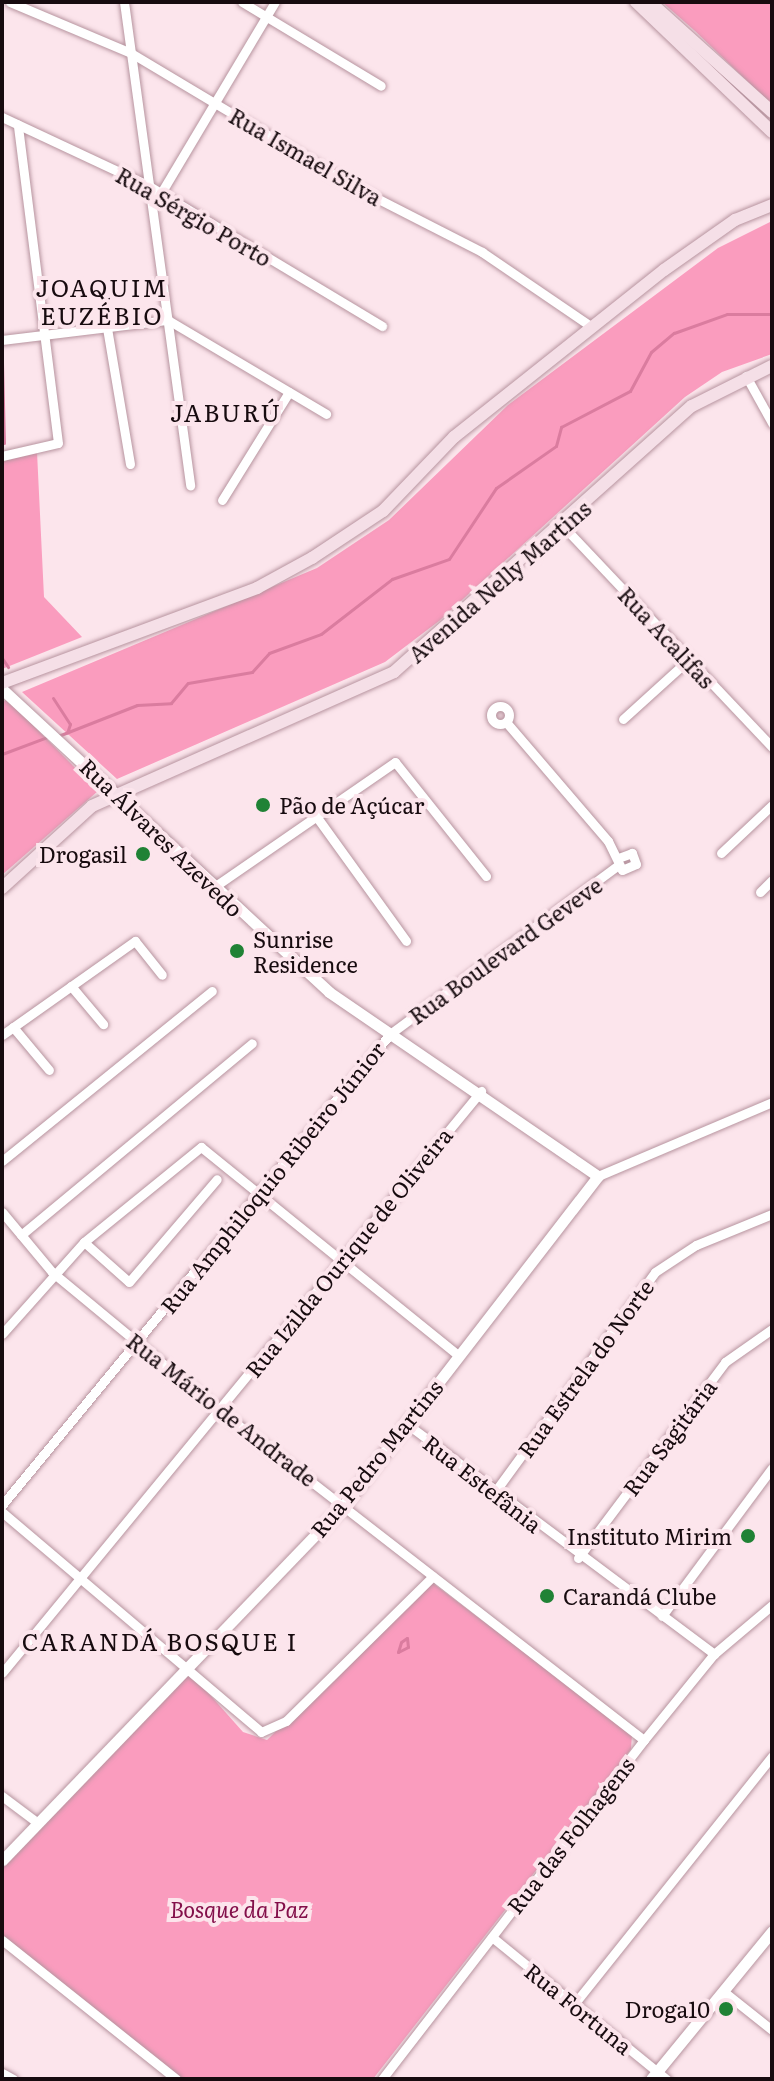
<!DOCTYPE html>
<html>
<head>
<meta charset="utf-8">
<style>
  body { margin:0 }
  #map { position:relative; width:774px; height:2081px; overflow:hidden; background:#fce5ec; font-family:Literata,serif }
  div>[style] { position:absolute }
  .green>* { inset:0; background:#fa9cbe }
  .stream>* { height:3px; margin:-1.5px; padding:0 1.5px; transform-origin:1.5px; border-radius:1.5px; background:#da7c9f }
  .roads { filter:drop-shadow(0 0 2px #b7949f) drop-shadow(0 0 2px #b7949f) }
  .minor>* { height:9px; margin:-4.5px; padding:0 4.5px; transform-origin:4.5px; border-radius:4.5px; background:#fff }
  .minor>.ring { margin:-4.5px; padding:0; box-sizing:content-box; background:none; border:9px solid #fff; border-radius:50% }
  .tertiary>* { height:11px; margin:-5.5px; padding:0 5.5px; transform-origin:5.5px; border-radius:5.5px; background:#fff }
  .secondary>* { height:12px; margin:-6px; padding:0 6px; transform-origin:6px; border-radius:6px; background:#f5dfe7 }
  .dots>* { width:22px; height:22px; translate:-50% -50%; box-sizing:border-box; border:4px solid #fce5ec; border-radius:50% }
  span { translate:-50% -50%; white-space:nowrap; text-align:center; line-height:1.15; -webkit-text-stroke:8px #fce5ec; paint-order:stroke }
  .street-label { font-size:22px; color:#170b0f }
  .poi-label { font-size:22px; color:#170b0f }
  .left { translate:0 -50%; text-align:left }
  .right { translate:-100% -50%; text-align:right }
  .park-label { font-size:22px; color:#830f4a; font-style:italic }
  .neighbourhood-label { font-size:24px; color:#170b0f; letter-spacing:2px }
  .frame { position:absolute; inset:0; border:4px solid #170b0f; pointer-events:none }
</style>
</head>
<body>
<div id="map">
  <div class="green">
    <i style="clip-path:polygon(662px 2px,772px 2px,772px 105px,695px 31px)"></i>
    <i style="clip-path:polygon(772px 221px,772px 354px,722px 372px,685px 397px,439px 621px,385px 662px,117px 779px,22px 692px,317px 568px,389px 520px,508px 405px,718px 248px)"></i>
    <i style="clip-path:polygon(37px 452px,44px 597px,82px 637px,2px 669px,2px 460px)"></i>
    <i style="clip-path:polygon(7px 699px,98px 791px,2px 875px,2px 703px)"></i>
    <i style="clip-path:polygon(430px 1581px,632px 1734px,631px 1749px,373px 2079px,177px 2079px,2px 1940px,2px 1869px,33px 1826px,187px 1669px,243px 1732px,267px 1740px)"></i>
  </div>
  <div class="stream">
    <i style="left:2px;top:362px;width:81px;rotate:88.6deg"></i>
    <i style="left:2px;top:639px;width:16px;rotate:90deg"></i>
    <i style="left:2px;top:658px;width:11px;rotate:56deg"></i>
    <i style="left:53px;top:698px;width:31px;rotate:57deg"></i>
    <i style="left:70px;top:724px;width:9px;rotate:108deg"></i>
    <i style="left:58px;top:736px;width:85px;rotate:-21.4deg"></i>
    <i style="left:137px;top:705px;width:34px;rotate:-3deg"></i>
    <i style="left:171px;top:703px;width:26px;rotate:-50deg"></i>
    <i style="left:188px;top:683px;width:65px;rotate:-9.8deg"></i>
    <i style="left:252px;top:672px;width:25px;rotate:-48deg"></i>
    <i style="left:269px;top:653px;width:55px;rotate:-20.1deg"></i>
    <i style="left:321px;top:634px;width:90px;rotate:-37.8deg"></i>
    <i style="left:392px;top:579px;width:60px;rotate:-19.3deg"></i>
    <i style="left:449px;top:559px;width:85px;rotate:-56.5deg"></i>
    <i style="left:496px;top:488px;width:73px;rotate:-35deg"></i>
    <i style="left:556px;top:446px;width:20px;rotate:-75deg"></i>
    <i style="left:561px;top:427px;width:78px;rotate:-27.6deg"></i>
    <i style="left:630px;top:391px;width:44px;rotate:-61.7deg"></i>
    <i style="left:651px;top:352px;width:30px;rotate:-40deg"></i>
    <i style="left:674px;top:333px;width:56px;rotate:-19.7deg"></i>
    <i style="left:727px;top:314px;width:45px"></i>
    <i style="left:2px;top:754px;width:48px;rotate:-20.7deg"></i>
    <i style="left:407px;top:1638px;width:9px;rotate:84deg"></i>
    <i style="left:408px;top:1647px;width:11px;rotate:153deg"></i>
    <i style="left:398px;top:1652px;width:10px;rotate:-73deg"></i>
    <i style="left:401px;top:1642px;width:7px;rotate:-34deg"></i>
  </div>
  <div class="roads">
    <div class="minor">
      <i style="left:10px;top:2px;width:131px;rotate:22.9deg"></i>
      <i style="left:131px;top:53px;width:259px;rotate:30.9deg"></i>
      <i style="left:353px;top:186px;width:145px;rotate:27.1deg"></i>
      <i style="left:482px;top:252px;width:133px;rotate:34.3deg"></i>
      <i style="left:124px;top:2px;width:488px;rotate:82.2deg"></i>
      <i style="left:242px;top:2px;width:162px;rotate:31.1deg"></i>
      <i style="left:2px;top:117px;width:162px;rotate:25.1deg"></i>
      <i style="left:149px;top:186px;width:272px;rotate:31deg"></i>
      <i style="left:161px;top:193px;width:222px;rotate:-59.2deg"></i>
      <i style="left:107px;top:328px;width:138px;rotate:80.4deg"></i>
      <i style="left:2px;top:340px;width:167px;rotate:-6.9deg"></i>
      <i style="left:168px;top:320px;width:184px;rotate:30.7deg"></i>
      <i style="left:746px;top:376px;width:54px;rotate:61deg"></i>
      <i style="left:2px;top:456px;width:57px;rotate:-13.1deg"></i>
      <i style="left:58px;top:443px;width:321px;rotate:-97.2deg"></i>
      <i style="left:222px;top:500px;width:127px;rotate:-58.2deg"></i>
      <i style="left:563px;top:526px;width:304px;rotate:46.6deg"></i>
      <i class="ring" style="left:491px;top:706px;width:9px;height:9px"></i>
      <i style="left:623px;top:719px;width:88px;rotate:-42.2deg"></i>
      <i style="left:506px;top:722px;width:157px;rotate:49.4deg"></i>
      <i style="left:608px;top:841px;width:32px;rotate:64deg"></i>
      <i style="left:622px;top:870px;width:15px;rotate:-23deg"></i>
      <i style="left:636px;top:864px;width:12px;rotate:-110deg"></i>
      <i style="left:632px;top:853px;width:15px;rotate:160deg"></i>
      <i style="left:316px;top:816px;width:154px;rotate:54.2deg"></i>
      <i style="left:721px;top:853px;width:70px;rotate:-43.3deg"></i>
      <i style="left:214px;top:887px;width:220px;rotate:-34.6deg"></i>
      <i style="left:395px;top:762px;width:146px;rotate:51.4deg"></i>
      <i style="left:760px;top:892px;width:17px;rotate:-45deg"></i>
      <i style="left:71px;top:986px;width:50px;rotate:49.9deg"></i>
      <i style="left:13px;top:1027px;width:56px;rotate:50.1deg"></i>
      <i style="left:2px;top:1035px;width:163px;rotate:-35.3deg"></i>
      <i style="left:135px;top:941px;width:43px;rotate:51.5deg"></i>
      <i style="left:2px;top:1161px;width:270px;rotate:-39deg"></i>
      <i style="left:598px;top:1176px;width:189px;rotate:-23deg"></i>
      <i style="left:2px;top:1212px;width:78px;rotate:50.2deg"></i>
      <i style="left:52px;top:1272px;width:217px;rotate:39.6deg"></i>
      <i style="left:219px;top:1410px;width:538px;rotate:37.83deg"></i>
      <i style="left:21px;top:1235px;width:300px;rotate:-39.7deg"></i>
      <i style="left:84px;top:1242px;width:60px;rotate:41.6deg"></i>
      <i style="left:129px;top:1282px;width:135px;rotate:-49.5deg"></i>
      <i style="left:2px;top:1334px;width:123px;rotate:-48.3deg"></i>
      <i style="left:84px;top:1242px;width:151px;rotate:-39.1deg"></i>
      <i style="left:201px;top:1147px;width:331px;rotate:39deg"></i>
      <i style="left:407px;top:1424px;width:384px;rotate:36.8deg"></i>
      <i style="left:494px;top:1493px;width:273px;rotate:-53.9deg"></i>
      <i style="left:655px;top:1272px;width:49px;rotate:-33.4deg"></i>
      <i style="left:696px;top:1245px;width:82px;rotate:-22.2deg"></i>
      <i style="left:2px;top:1505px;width:610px;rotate:-50.52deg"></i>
      <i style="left:390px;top:1034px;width:284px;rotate:-36.5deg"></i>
      <i style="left:2px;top:1512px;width:340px;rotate:40.3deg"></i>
      <i style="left:261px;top:1732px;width:27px;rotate:-24deg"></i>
      <i style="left:286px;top:1721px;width:206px;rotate:-44.6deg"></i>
      <i style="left:578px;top:1558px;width:245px;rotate:-53.1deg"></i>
      <i style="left:725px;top:1362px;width:57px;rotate:-35.1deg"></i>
      <i style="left:662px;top:1616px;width:184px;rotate:-53.4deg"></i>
      <i style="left:2px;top:1673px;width:754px;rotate:-50.54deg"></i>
      <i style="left:2px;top:1796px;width:39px;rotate:37deg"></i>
      <i style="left:492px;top:1937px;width:225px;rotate:39.2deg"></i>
      <i style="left:2px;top:1940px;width:223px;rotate:38.6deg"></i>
      <i style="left:723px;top:1991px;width:63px;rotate:38.5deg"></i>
      <i style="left:575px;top:2003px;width:316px;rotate:-51.4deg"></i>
      <i style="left:2px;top:2073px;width:13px;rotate:29deg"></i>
      <i style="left:382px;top:2079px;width:428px;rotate:-52.3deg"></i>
      <i style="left:644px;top:1740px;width:111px;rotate:-50.9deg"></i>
      <i style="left:714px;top:1654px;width:76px;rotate:-40.2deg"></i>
    </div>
    <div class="tertiary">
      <i style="left:2px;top:689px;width:446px;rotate:42.8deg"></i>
      <i style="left:329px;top:992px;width:326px;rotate:34.4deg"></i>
      <i style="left:598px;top:1176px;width:416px;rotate:127.7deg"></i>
      <i style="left:344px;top:1505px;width:493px;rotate:133.9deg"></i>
      <i style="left:651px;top:2079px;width:191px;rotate:-50.7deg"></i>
    </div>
    <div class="secondary">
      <i style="left:636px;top:2px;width:188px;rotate:43.7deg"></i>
      <i style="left:650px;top:2px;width:164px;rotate:42deg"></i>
      <i style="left:2px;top:683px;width:272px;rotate:-20.4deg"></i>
      <i style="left:257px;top:588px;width:63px;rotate:-28.6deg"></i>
      <i style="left:312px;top:558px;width:85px;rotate:-33.5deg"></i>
      <i style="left:383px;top:511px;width:103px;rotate:-46.2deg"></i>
      <i style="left:454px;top:437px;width:268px;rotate:-38.5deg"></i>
      <i style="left:664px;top:270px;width:87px;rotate:-35.2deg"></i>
      <i style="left:735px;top:220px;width:40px;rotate:-22deg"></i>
      <i style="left:2px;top:888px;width:122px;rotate:-42.3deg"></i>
      <i style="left:92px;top:806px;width:330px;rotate:-23.9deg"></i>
      <i style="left:394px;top:672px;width:399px;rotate:-41.8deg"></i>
      <i style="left:692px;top:406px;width:89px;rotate:-26.6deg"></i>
    </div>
  </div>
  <div class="dots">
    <i style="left:263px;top:805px;background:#208235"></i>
    <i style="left:143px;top:854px;background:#208235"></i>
    <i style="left:237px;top:951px;background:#208235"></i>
    <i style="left:748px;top:1536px;background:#208235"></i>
    <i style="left:547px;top:1596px;background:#208235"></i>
    <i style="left:726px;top:2009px;background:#208235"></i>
  </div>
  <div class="street-label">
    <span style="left:306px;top:156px;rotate:30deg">Rua Ismael Silva</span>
    <span style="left:194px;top:216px;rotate:30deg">Rua Sérgio Porto</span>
    <span style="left:499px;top:581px;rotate:-41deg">Avenida Nelly Martins</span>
    <span style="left:667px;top:637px;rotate:47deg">Rua Acalifas</span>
    <span style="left:162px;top:837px;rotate:44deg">Rua Álvares Azevedo</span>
    <span style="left:505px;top:950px;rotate:-36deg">Rua Boulevard Geveve</span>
    <span style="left:272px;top:1177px;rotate:-51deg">Rua Amphiloquio Ribeiro Júnior</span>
    <span style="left:348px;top:1252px;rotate:-51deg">Rua Izilda Ourique de Oliveira</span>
    <span style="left:585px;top:1368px;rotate:-54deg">Rua Estrela do Norte</span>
    <span style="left:222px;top:1409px;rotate:38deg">Rua Mário de Andrade</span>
    <span style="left:669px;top:1437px;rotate:-53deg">Rua Sagitária</span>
    <span style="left:376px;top:1458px;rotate:-51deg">Rua Pedro Martins</span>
    <span style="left:483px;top:1483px;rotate:38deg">Rua Estefânia</span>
    <span style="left:570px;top:1835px;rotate:-52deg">Rua das Folhagens</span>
    <span style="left:579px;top:2008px;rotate:39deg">Rua Fortuna</span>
  </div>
  <div class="poi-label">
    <span class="left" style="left:279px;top:805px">Pão de Açúcar</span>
    <span class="right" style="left:127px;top:854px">Drogasil</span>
    <span class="left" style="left:253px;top:951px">Sunrise<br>Residence</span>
    <span class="right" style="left:732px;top:1536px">Instituto Mirim</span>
    <span class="left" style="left:563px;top:1596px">Carandá Clube</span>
    <span class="right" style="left:710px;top:2009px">Droga10</span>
  </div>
  <div class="park-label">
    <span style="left:239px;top:1909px">Bosque da Paz</span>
  </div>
  <div class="neighbourhood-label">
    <span style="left:102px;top:301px">JOAQUIM<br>EUZÉBIO</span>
    <span style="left:226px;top:412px">JABURÚ</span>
    <span style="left:160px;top:1641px">CARANDÁ BOSQUE I</span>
  </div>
  <div class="frame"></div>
</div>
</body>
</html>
